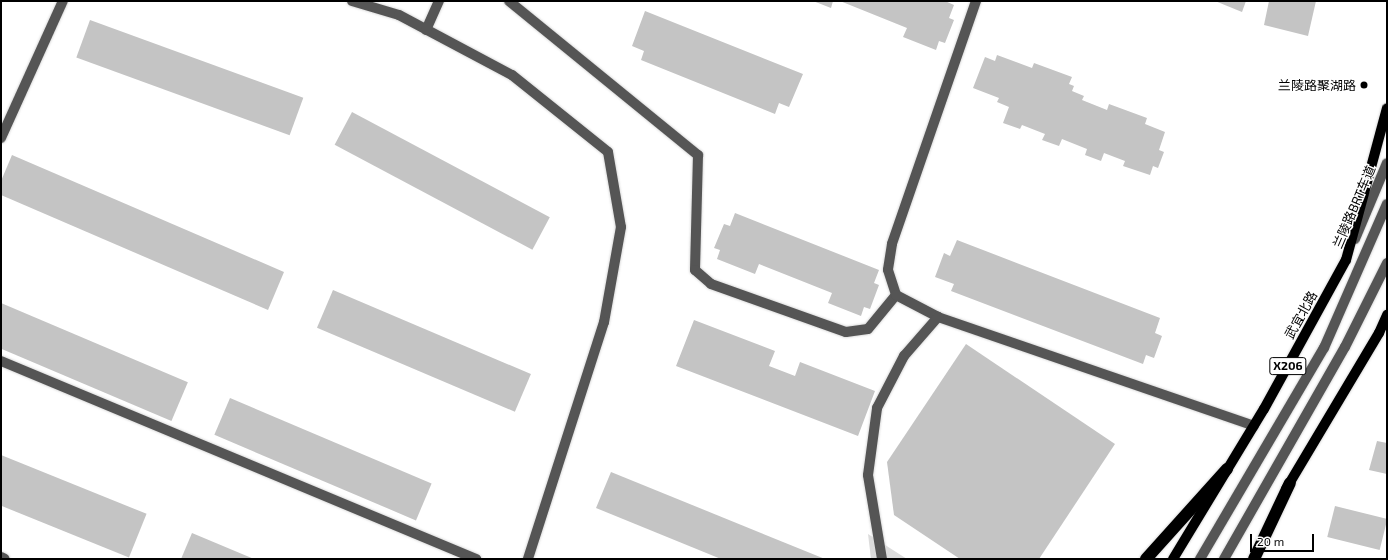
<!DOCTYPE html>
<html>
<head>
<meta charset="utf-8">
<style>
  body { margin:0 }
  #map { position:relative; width:1388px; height:560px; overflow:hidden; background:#fff; font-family:"Exo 2","Noto Sans SC",sans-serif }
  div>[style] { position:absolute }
  .green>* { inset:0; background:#dcdcdc }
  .building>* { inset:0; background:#c4c4c4; transform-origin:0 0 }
  .roads { filter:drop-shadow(0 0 1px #dbdbdb) drop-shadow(0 0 1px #dbdbdb) }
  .minor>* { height:10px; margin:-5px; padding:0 5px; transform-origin:5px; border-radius:5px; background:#555 }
  .major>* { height:10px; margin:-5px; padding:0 5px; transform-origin:5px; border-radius:5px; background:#000 }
  .highway>* { height:12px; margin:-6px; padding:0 6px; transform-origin:6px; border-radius:6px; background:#000 }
  .dots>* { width:11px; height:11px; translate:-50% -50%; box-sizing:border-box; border:2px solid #fff; border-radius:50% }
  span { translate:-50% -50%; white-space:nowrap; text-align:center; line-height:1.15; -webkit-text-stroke:3px #fff; paint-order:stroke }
  .shield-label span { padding:1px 3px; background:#fff; border:1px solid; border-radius:3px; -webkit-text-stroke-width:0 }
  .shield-label { font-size:12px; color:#000; font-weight:700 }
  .poi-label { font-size:13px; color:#000 }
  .right { translate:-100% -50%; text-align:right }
  .street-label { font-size:13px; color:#000 }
  .frame { position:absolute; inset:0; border:2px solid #000; pointer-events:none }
  .scale { position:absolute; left:1250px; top:534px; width:64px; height:18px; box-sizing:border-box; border:2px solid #000; border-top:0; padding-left:5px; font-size:12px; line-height:14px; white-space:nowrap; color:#000; -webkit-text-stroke:3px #fff; paint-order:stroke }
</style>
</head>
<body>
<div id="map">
  <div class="green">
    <i style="clip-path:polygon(868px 534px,907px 559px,871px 559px)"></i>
  </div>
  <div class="building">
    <i style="clip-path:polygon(813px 1px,833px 1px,831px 8px)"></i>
    <i style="clip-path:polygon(840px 1px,945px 1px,954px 5px,949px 18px,954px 20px,945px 43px,939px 41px,936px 50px,903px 37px,907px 28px)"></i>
    <i style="clip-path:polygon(1215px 1px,1246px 1px,1242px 12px)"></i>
    <i style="clip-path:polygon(1269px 1px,1316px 1px,1308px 36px,1264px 25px)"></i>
    <i style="clip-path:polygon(645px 11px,803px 74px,789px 107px,779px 103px,775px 114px,641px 60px,644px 51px,632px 46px)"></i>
    <i style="left:90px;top:20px;width:227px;height:40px;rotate:20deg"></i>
    <i style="clip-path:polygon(997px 55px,1032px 68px,1034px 63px,1072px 77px,1069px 84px,1074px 86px,1072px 91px,1084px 96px,1082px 100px,1107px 110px,1109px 104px,1147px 118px,1145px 124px,1165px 132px,1159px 150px,1164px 152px,1158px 168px,1153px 166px,1150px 175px,1123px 166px,1125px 161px,1104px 153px,1101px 161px,1085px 155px,1087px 149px,1062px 139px,1059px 146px,1042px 140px,1045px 134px,1022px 125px,1020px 129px,1003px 123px,1009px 107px,997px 102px,999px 98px,973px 88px,985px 57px,995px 61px)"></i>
    <i style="left:352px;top:112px;width:224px;height:37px;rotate:28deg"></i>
    <i style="clip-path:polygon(12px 155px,284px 272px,268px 310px,1px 195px,1px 181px)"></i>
    <i style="clip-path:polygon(735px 213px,879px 270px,874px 283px,879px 285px,870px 309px,864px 307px,861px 316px,828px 303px,832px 293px,759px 264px,755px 274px,717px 259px,720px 250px,714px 248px,724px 224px,730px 226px)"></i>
    <i style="clip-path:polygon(957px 240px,1160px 318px,1155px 333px,1162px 336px,1154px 358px,1146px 355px,1143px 364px,951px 291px,954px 284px,935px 277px,944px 253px,950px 256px)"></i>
    <i style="left:333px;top:290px;width:215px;height:41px;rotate:23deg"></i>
    <i style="left:1px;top:303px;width:203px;height:42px;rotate:23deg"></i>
    <i style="clip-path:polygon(694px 320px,775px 351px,769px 366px,795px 376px,800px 362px,875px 391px,858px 436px,676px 366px)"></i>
    <i style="clip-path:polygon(966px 344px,1115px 444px,1039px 559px,960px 559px,894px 515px,887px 462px)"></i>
    <i style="left:230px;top:398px;width:219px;height:40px;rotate:23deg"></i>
    <i style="clip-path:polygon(1377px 441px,1387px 443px,1387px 474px,1369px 470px)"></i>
    <i style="left:1px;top:455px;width:157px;height:47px;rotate:22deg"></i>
    <i style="clip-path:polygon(611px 472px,825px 559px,721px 559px,596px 508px)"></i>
    <i style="left:1335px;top:506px;width:54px;height:32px;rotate:14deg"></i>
    <i style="clip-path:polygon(192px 533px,254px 559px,181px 559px)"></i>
  </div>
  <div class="roads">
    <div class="minor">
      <i style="left:352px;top:1px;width:49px;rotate:16.6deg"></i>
      <i style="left:399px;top:15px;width:128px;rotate:28deg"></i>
      <i style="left:512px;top:75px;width:123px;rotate:38.7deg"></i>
      <i style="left:608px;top:152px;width:76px;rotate:80.2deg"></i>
      <i style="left:621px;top:227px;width:97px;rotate:100.1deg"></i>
      <i style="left:604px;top:322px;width:249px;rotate:107.8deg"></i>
      <i style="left:509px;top:1px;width:244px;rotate:39.2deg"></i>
      <i style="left:698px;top:155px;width:115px;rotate:91.5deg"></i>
      <i style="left:695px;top:270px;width:21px;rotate:41deg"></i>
      <i style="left:711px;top:284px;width:143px;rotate:19.6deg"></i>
      <i style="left:846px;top:332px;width:22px;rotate:-8deg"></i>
      <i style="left:868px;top:329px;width:44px;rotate:-50.5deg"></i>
      <i style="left:976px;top:1px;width:257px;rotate:109.1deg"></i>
      <i style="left:892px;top:244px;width:26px;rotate:99deg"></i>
      <i style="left:888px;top:270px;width:26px;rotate:72deg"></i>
      <i style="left:896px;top:295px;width:47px;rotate:27.6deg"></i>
      <i style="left:938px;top:317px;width:334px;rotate:19deg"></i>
      <i style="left:426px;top:30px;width:32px;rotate:-66deg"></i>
      <i style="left:1px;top:138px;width:150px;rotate:-65.7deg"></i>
      <i style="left:1355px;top:239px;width:82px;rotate:-67.2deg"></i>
      <i style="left:1px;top:361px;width:515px;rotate:22.63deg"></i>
      <i style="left:1px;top:557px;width:4px;rotate:27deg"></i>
      <i style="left:882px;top:559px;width:85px;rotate:-99.5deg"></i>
      <i style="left:868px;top:475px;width:68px;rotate:-82.3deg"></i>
      <i style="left:877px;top:408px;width:59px;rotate:-62.6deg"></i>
      <i style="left:904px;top:356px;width:52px;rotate:-48.9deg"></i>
      <i style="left:1200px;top:559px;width:245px;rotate:-59.6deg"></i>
      <i style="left:1324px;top:348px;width:157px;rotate:-66.4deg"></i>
      <i style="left:1224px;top:559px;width:244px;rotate:-60.3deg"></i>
      <i style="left:1345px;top:347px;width:94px;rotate:-63.4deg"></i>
    </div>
    <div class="major">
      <i style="left:1286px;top:489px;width:182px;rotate:-59.2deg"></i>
      <i style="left:1379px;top:333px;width:20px;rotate:-66deg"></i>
      <i style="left:1173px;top:559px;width:175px;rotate:-58.8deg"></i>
      <i style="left:1264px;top:409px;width:170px;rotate:-61.2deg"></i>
      <i style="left:1346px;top:260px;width:157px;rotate:-74.9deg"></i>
    </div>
    <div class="highway">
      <i style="left:1146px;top:559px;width:121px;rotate:-48deg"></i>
      <i style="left:1254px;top:559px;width:84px;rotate:-64.7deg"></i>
    </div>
  </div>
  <div class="dots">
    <i style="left:1364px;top:85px;background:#000"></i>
  </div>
  <div class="shield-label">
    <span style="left:1288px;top:366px">X206</span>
  </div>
  <div class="poi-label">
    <span class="right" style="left:1356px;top:85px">兰陵路聚湖路</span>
  </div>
  <div class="street-label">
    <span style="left:1354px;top:207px;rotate:-67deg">兰陵路BRT车道</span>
    <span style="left:1301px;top:315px;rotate:-61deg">武宜北路</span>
  </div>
  <div class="frame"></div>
  <div class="scale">20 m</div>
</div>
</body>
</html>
